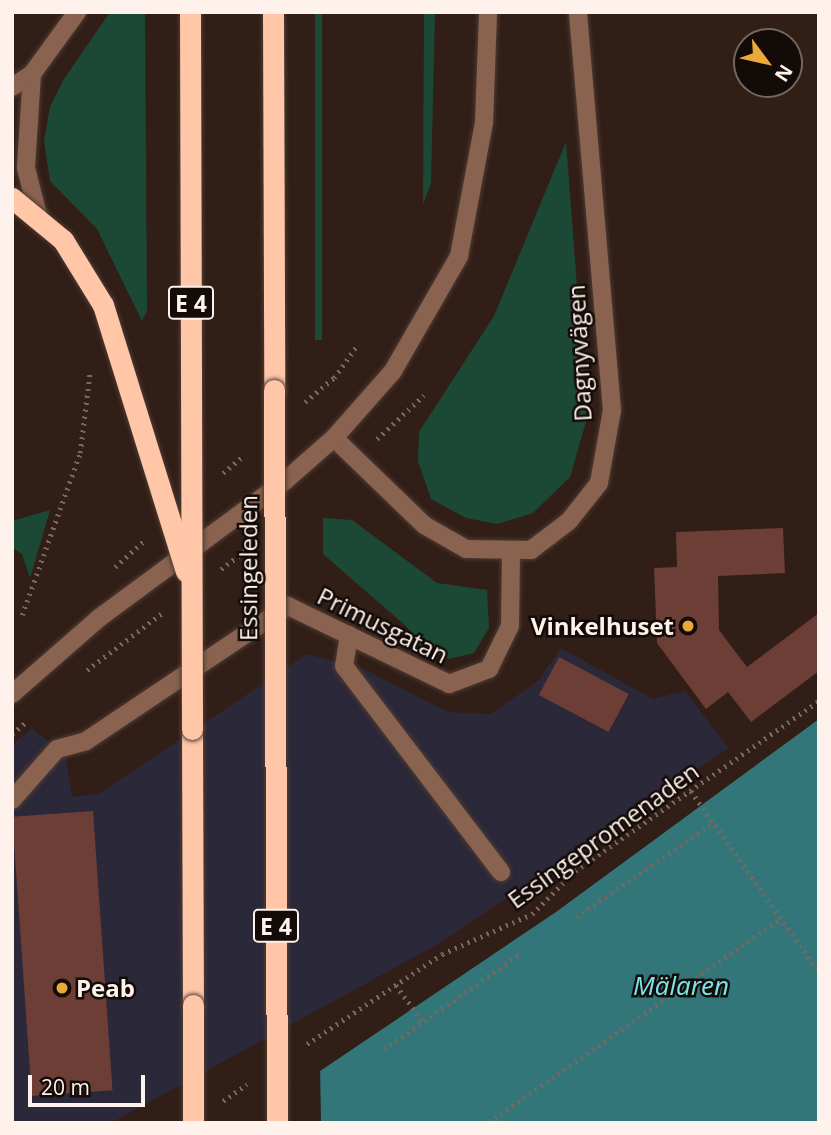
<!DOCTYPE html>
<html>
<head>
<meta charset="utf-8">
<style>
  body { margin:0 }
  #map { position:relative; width:831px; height:1135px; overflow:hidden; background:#311e16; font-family:"Open Sans",sans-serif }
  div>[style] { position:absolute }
  .industrial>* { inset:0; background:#2b2839 }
  .green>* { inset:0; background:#1c4935; transform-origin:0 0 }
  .water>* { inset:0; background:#32767a }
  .pier>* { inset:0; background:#311e16 }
  .building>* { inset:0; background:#6d3e35; transform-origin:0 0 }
  .path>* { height:4.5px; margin-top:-2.25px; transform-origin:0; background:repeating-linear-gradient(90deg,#796760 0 2px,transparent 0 7px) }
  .roads { filter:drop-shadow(0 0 2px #4e3c34) drop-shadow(0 0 2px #4e3c34) }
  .minor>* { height:18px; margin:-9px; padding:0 9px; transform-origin:9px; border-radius:9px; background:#89634f }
  .highway>* { height:21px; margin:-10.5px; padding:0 10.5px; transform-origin:10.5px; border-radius:10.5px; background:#ffc6a8 }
  .bridges { filter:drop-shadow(0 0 2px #4e3c34) drop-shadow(0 0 2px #4e3c34) }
  .highway-bridge>* { height:21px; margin:-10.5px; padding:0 10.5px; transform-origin:10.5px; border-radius:10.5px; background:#ffc6a8 }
  .dots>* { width:19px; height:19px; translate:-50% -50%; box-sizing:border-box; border:4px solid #130b07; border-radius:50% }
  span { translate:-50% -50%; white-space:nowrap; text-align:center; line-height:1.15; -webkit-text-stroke:5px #130b07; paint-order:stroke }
  .shield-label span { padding:2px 5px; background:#130b07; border:2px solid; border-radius:5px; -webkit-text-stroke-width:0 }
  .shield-label { font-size:23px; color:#fff1eb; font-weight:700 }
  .street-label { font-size:24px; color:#fff1eb }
  .poi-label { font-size:24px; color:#fff1eb; font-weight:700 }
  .right { translate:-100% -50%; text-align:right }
  .left { translate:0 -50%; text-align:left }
  .water-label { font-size:26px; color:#7ce5ec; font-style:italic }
  .frame { position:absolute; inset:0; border:14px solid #fff1eb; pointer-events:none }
  .north { position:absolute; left:733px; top:28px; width:70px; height:70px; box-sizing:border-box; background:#130b07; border:2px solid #716762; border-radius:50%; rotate:123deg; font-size:19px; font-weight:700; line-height:28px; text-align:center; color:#fff1eb }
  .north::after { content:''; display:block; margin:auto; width:24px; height:32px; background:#eba939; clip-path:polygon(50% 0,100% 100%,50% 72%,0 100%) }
  .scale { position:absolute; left:28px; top:1075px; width:117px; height:32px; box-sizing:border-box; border:4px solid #fff1eb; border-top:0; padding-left:9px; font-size:21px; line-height:24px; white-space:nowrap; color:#fff1eb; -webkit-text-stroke:5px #130b07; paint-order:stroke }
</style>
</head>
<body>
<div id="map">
  <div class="industrial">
    <i style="clip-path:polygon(561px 648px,653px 699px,685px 691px,729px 748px,440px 943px,111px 1123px,12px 1123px,12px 745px,32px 728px,66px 756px,72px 797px,100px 793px,307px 654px,366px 670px,448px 712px,490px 714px,538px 681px)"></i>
  </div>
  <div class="green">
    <i style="clip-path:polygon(110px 12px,145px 12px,147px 311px,142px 321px,97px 229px,50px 181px,44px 141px,50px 107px,64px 79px)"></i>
    <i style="left:315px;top:12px;width:7px;height:328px"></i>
    <i style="clip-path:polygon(424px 12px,435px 12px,431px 183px,423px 205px)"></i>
    <i style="clip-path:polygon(566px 142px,587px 418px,570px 477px,533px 513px,497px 524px,466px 518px,431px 499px,418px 461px,419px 432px,494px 316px)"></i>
    <i style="clip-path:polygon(50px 510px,30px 578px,22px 554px,12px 547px,12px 521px)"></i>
    <i style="clip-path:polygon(323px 518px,352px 520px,437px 583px,487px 590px,489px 628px,474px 653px,449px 659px,421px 647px,407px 627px,323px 554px)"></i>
  </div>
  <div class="water">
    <i style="clip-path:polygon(819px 719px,819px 1123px,243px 1123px,556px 912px)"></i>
  </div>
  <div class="pier">
    <i style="clip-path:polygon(320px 1064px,321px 1123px,239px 1123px,241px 1120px)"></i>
  </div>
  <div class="building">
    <i style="clip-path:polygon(783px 528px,785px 573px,718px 576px,719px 630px,747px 667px,819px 613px,819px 671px,751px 722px,728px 692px,706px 709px,657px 643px,654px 568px,677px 567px,676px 532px)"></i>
    <i style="left:559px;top:657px;width:79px;height:43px;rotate:28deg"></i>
    <i style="left:93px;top:811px;width:280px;height:81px;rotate:86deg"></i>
  </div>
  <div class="path">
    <i style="left:305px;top:402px;width:38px;rotate:-40deg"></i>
    <i style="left:334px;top:378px;width:42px;rotate:-54.8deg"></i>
    <i style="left:377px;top:439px;width:64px;rotate:-43.1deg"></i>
    <i style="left:223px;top:473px;width:26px;rotate:-40deg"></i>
    <i style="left:115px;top:567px;width:40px;rotate:-42deg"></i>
    <i style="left:221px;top:569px;width:30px;rotate:-37deg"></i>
    <i style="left:22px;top:615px;width:172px;rotate:-70.3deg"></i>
    <i style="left:80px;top:453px;width:82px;rotate:-83deg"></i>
    <i style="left:87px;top:670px;width:93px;rotate:-37.1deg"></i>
    <i style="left:12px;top:734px;width:20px;rotate:-41deg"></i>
    <i style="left:691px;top:791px;width:222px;rotate:54.7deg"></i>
    <i style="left:576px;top:917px;width:168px;rotate:-34.5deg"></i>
    <i style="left:396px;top:985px;width:46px;rotate:53.9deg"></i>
    <i style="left:307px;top:1044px;width:162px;rotate:-33.7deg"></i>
    <i style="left:442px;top:954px;width:98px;rotate:-24deg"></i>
    <i style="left:532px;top:914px;width:61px;rotate:-45deg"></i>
    <i style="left:575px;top:871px;width:297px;rotate:-34.9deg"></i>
    <i style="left:384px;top:1049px;width:166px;rotate:-34.9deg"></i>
    <i style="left:223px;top:1101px;width:29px;rotate:-35deg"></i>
    <i style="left:489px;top:1122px;width:356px;rotate:-34.9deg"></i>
  </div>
  <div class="roads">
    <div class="minor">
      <i style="left:32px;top:74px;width:94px;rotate:93.7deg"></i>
      <i style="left:26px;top:168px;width:49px;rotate:75.7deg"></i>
      <i style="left:12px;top:87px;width:24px;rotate:-33deg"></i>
      <i style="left:32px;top:74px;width:77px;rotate:-54deg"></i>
      <i style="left:334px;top:438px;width:125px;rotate:44deg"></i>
      <i style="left:424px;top:525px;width:48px;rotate:29.7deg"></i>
      <i style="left:466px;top:549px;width:65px;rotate:0.9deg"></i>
      <i style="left:531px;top:550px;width:48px;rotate:-37.3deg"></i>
      <i style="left:569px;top:521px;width:48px;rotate:-51.7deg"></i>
      <i style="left:599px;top:483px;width:74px;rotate:-79.9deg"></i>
      <i style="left:612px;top:410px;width:399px;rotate:-94.9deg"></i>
      <i style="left:349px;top:635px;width:31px;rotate:99deg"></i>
      <i style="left:344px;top:666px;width:259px;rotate:52.7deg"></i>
      <i style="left:12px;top:694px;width:116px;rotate:-41.1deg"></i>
      <i style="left:99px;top:618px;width:232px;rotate:-36.4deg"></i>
      <i style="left:286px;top:480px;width:64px;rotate:-41.2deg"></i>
      <i style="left:334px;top:438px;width:89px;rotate:-48.6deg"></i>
      <i style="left:393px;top:371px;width:133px;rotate:-60.1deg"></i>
      <i style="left:459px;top:256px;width:135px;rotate:-79.4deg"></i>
      <i style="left:484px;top:123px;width:111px;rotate:-87.9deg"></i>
      <i style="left:12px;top:800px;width:68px;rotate:-48.6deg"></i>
      <i style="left:57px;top:749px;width:30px;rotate:-15deg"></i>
      <i style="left:86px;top:741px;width:243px;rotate:-33.8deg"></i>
      <i style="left:288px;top:606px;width:179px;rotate:25.8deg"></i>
      <i style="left:449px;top:684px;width:43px;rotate:-20.6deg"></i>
      <i style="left:489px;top:669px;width:48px;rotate:-64deg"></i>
      <i style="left:510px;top:626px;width:76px;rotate:-89.2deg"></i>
    </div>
    <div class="highway">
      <i style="left:273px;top:12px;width:378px;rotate:89.8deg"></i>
      <i style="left:192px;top:729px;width:276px;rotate:89.8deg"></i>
    </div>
  </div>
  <div class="bridges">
    <div class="highway-bridge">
      <i style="left:190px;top:12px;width:717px;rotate:89.84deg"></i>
      <i style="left:12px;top:198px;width:66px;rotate:39.5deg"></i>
      <i style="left:63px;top:240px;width:76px;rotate:58.4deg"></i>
      <i style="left:103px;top:305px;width:279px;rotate:72.7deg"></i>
      <i style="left:274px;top:390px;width:733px;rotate:89.77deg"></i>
      <i style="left:193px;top:1123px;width:118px;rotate:-90deg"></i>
    </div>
  </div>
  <div class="dots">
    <i style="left:688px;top:626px;background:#eba939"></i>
    <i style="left:62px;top:988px;background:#eba939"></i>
  </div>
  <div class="shield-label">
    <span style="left:191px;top:303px">E 4</span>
    <span style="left:276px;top:926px">E 4</span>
  </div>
  <div class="street-label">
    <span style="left:579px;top:353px;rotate:-93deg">Dagnyvägen</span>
    <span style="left:248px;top:568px;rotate:-90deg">Essingeleden</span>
    <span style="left:383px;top:625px;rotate:26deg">Primusgatan</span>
    <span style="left:603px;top:835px;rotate:-36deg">Essingepromenaden</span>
  </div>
  <div class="poi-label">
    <span class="right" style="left:674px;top:626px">Vinkelhuset</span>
    <span class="left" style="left:76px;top:988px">Peab</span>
  </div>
  <div class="water-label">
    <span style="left:681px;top:986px">Mälaren</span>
  </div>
  <div class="frame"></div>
  <div class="north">N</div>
  <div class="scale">20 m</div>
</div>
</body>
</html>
